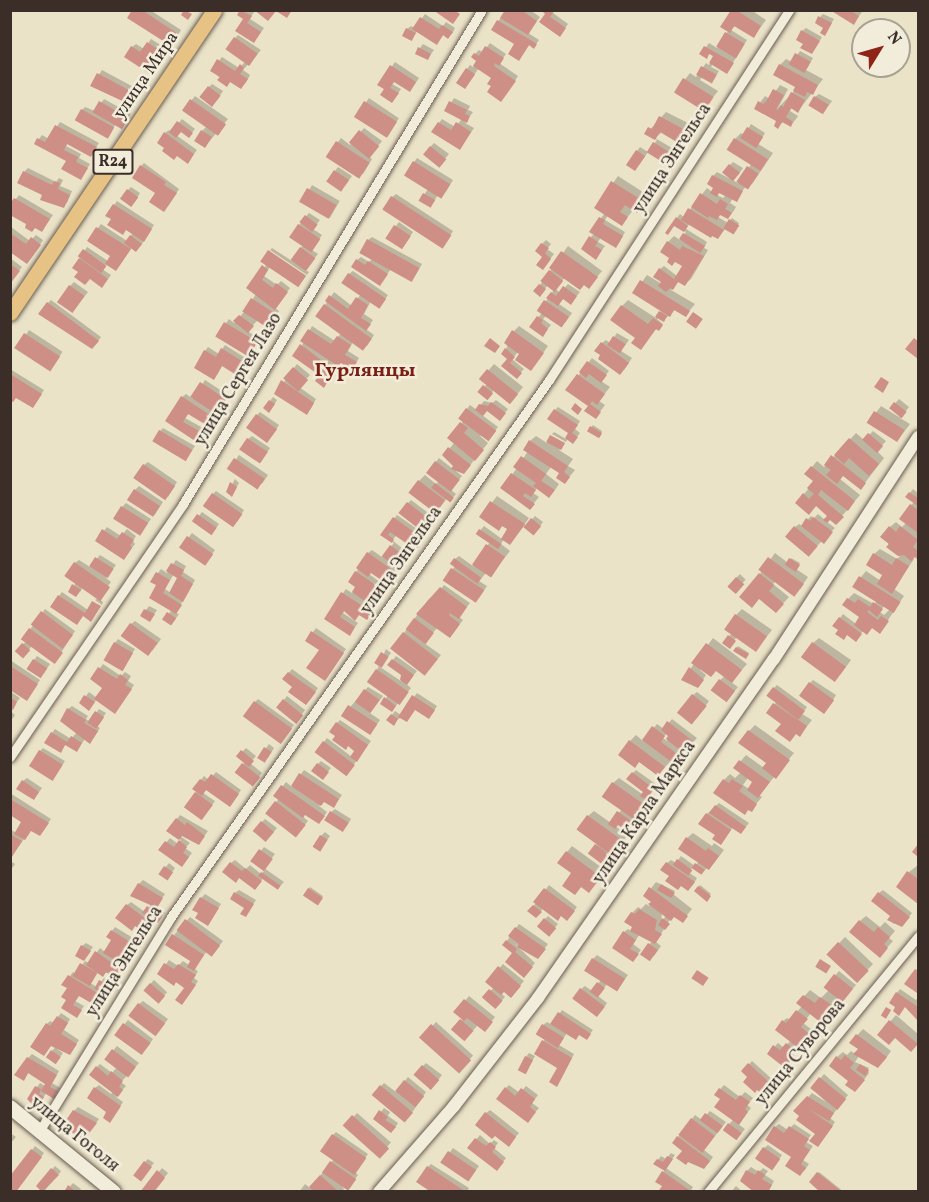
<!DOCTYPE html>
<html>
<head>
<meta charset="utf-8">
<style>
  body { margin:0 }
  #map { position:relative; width:929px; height:1202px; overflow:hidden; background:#ebe3c8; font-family:Vollkorn,serif }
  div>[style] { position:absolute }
  .shadow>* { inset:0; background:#0003; transform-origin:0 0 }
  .building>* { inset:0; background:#ce8f86; transform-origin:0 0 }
  .roads { filter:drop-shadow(0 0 2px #675b51) drop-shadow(0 0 2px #675b51) }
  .minor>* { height:9px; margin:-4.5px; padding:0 4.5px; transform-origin:4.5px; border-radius:4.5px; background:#f2eddb }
  .tertiary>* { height:12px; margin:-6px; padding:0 6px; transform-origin:6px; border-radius:6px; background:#f2eddb }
  .secondary>* { height:14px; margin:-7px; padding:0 7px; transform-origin:7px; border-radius:7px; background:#f2eddb }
  .primary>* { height:15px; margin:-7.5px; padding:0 7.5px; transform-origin:7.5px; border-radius:7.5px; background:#e6c284 }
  span { translate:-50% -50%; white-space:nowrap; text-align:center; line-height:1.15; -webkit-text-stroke:5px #f2eddb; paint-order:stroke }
  .shield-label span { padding:2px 4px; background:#f2eddb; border:2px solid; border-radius:4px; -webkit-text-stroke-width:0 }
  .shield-label { font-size:16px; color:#3b2e29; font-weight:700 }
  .street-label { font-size:18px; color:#3b2e29 }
  .neighbourhood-label { font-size:20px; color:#7a1f14; font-weight:700 }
  .frame { position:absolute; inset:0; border:12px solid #3b2e29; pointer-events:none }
  .north { position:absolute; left:851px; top:18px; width:60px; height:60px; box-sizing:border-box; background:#f2eddb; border:2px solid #a9a194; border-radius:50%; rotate:53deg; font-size:16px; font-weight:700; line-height:24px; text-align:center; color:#3b2e29 }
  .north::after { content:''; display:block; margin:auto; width:21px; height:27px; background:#8f2418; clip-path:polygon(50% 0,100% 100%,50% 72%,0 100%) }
</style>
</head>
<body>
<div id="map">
  <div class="shadow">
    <i style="clip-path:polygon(134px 10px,150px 10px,181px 30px,174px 41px)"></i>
    <i style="clip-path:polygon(242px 10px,255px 10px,250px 19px,264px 28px,257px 38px,238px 31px,245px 19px,239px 14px)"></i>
    <i style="clip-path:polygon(506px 10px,530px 10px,540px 17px,528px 33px,539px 40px,534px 47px,530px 44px,519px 59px,516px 43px,493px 29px)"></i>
    <i style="clip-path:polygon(732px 10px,751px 10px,766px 20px,754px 36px,736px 25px,731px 30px,747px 40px,727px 72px,713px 64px,711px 67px,719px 71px,714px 79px,702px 77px,700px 80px,718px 91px,704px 109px,676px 91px,690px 73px,696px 77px,706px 63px,709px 65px,715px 56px,710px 53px,706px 57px,701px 54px,709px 43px,717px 48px,728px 31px)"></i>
    <i style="clip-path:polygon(833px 10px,859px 10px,862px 12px,854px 23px)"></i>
    <i style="clip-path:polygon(547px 13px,553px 13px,568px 24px,560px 35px)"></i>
    <i style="clip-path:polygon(425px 14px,443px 26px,446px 22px,455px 28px,452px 34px,444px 34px,437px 43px,418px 30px,412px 39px,407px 29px,411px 26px,415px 28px)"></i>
    <i style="clip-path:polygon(823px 14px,834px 19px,825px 34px,820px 17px)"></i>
    <i style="clip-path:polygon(806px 28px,822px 37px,812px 53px,805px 44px,802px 31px)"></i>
    <i style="clip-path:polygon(238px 35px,261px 50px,243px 70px,250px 75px,245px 84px,231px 80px,227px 85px,212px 70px,222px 57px,239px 68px,246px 61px,235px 38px)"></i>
    <i style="clip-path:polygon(151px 39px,162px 46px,155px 56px,160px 58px,154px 68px,132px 47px,136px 44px,144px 49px)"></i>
    <i style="clip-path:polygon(490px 43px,506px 54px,499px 63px,518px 76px,504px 97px,493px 86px,493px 78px,479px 68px,468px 83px,458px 82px,467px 69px,470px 65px,473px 67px,478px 60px,473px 57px,475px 54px,479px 50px,483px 52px)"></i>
    <i style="clip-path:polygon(423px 44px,434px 50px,428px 58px,420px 48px)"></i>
    <i style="clip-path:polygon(800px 51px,813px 58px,806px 70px,823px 79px,798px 111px,792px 108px,790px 111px,798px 116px,796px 119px,791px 125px,784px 121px,778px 127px,778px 121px,756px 108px,765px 96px,770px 99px,780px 85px,788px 89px,778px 108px,796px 89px,797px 87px,780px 65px,786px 59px,792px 62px)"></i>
    <i style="clip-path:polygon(395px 62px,419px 78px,413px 87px,395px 80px,392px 84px,401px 89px,395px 98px,379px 85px)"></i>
    <i style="clip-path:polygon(102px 70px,139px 90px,130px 103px,92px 86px)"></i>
    <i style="clip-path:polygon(212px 84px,223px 91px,216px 101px,209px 87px)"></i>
    <i style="clip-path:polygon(819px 94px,832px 101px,824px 112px,815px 97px)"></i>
    <i style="clip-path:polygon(195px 96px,228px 119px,208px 143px,202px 131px,207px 126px,184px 110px)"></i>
    <i style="left:369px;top:98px;width:36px;height:23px;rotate:34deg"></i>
    <i style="clip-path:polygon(454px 98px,470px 106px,468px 110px,473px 112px,465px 123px,474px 128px,460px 149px,439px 123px,442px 119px,455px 127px,462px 119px,446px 111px)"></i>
    <i style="clip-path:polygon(104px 99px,131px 114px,122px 128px,115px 125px,108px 136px,82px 110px,85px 107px,95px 111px)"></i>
    <i style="clip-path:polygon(666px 112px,692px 125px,680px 142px,662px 132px,655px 138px,672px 148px,663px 160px,649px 151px,657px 140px,646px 134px)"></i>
    <i style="clip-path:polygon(182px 119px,195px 129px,189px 136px,181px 130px,176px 135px,197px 150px,191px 158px,165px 133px,169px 130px,171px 132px)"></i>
    <i style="clip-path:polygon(60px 122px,99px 143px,91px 155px,68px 143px,66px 146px,81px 154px,79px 158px,90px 164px,81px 178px,68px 160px,36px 143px,42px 135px,49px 139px)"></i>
    <i style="clip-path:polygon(evenodd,751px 124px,765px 133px,758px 144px,773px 153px,752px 184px,746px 186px,736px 200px,733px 198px,730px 203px,736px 207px,733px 212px,727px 217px,721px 213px,718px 217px,728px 223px,732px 218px,739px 223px,734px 231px,726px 228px,718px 237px,690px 223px,686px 229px,707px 242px,704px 248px,708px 250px,691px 279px,685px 284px,679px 281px,671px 290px,695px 304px,686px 315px,676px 309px,665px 319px,658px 317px,657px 319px,663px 324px,658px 329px,637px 337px,622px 306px,628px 300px,656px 318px,662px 310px,634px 293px,647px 275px,662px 284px,660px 269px,664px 266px,677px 276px,684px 266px,671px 258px,668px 242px,674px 236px,680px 240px,686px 232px,675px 224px,677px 218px,680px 214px,684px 217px,707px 188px,712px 192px,715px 187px,713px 176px,717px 172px,738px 183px,752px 163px,735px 139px,741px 133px,744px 135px,751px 124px,720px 191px,726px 195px,723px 198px,717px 195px,720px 191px)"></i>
    <i style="clip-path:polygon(364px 128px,382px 141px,369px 157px,372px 159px,363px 174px,328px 156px,341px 138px,350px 145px)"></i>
    <i style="clip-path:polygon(434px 143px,449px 154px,443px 161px,425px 153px)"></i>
    <i style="clip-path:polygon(640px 147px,648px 152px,639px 165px,637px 151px)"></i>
    <i style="clip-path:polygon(417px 158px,453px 180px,445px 193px,438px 194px,434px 202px,420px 200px,429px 188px,406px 174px)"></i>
    <i style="clip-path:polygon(733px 162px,743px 168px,738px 175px,730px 165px)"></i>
    <i style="clip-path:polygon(144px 163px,179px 189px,168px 206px,141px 166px)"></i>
    <i style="clip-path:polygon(338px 167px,352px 176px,345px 186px,328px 181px)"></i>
    <i style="clip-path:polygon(28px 168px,56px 182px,59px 178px,63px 180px,60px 186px,72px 191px,67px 203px,63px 206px,44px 194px,24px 172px)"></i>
    <i style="clip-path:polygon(618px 176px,649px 196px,643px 205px,637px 211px,634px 209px,622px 224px,608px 215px,605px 220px,625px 232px,619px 243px,601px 237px,598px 242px,605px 246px,596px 258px,591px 237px,595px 233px,591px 231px,605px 213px,596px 207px)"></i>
    <i style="left:312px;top:185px;width:32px;height:20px;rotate:30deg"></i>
    <i style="clip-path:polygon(131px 187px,140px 193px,135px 201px,128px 190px)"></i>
    <i style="clip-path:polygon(396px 194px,453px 231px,445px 244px,392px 197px)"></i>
    <i style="clip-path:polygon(19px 195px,53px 215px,42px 230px,28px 223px,10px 207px)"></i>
    <i style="clip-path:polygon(117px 201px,154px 225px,140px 247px,132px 247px,119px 266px,107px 263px,102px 269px,111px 275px,105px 283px,80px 272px,80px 259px,87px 247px,108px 261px,112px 256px,89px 240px,101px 224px,127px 241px,133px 233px,113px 219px,114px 205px)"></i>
    <i style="clip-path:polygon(309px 213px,320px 220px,313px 229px,322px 235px,312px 250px,318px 254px,305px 270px,309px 272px,307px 275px,270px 250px,272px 248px,292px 261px,303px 245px,299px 225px)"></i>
    <i style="clip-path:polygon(399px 222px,413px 232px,405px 244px,387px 238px)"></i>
    <i style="clip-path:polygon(11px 227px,30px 241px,36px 235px,43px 240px,30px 259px,10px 250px)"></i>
    <i style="clip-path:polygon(372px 237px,422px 264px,415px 276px,412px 280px,391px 269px,380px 284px,357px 260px,361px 257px,369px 262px,372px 259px,368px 240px)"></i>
    <i style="clip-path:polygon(546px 240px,551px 244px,547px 249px,554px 254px,546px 264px,542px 244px)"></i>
    <i style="clip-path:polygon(568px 246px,602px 271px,589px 287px,565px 277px,556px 289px,560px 293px,568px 284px,580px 292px,574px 299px,564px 298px,559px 304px,572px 313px,565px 323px,546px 316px,543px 319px,551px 325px,546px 331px,531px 326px,542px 313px,539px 311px,554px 290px,548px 285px,540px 295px,540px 285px)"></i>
    <i style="clip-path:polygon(10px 258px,22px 267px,10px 283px)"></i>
    <i style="clip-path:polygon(266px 264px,270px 267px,264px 276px,277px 285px,281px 281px,290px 288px,275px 308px,279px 311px,272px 323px,258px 320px,247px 331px,259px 338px,251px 350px,217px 336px,229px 319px,234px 323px,245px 311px,256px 294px)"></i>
    <i style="clip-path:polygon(353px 271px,388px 295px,382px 303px,371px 301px,364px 314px,373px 320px,366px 329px,374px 335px,367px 346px,353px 342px,348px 351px,359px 358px,355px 365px,341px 362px,337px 364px,327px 382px,302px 345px,312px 326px,335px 341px,341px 333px,325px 305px,334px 292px,352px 306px,361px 294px,349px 274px)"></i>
    <i style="clip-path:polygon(74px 282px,88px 292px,73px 311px,70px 286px)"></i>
    <i style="clip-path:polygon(51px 300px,101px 337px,96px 344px,48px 303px)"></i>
    <i style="clip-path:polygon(519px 326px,548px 346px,536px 363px,518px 352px,512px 359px,524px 369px,517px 376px,503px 365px,509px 359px,506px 349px,514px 331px)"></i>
    <i style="left:29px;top:330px;width:40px;height:22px;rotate:33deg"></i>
    <i style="clip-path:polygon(617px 333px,629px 340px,621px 351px,632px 358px,624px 370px,602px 343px,606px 340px,610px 343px)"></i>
    <i style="clip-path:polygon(225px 345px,247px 359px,238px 374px,223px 364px,217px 375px,205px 351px,208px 347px,219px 354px)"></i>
    <i style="clip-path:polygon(592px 358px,609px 371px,601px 381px,610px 387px,599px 401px,605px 405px,596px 417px,590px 405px,567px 390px)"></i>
    <i style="clip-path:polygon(297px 364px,310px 375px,299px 387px,316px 399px,310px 410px,276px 393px)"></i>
    <i style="clip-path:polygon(494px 364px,523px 387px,515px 397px,494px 390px,488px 397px,480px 392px,487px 384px,481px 379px)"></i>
    <i style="clip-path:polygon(10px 369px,44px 390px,36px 402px,17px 396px,10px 399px)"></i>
    <i style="clip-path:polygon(205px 380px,228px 395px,208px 424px,189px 413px,185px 418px,203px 428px,198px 436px,167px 421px,182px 397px,186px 394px,193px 399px)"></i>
    <i style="clip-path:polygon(273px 397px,277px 400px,273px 407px,270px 401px)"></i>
    <i style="clip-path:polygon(899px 399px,909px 407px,900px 418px,910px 424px,898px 440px,869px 422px,881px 406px,899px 417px,900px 415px,891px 408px)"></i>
    <i style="clip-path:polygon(496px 400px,508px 409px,503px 415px,488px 409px,482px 415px,498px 427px,491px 435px,480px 436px,488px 443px,467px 469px,458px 468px,456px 471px,462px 476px,451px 490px,456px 494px,450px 501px,447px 498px,436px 511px,419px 481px,425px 475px,436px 484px,439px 481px,436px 462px,439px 458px,453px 469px,455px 466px,444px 455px,455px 442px,467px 409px,470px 405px,477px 410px,484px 401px,492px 403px)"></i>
    <i style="clip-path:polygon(558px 407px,580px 421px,575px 429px,580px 433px,576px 438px,568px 438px,566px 442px,552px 434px,554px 432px,566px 439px,570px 432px,555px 410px)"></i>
    <i style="clip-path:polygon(260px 412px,279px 425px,272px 436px,257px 415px)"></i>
    <i style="clip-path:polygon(593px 425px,602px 431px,600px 435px,589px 431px)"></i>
    <i style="clip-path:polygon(163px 428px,195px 446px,186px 459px,160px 431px)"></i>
    <i style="clip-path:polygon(873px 431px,886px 441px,877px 451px,884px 458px,861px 488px,844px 474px,840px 479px,860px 495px,836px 523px,830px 518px,827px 522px,835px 528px,812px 551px,795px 527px,799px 524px,802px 526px,811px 516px,814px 518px,818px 514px,825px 520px,829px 516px,817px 505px,809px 513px,804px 494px,815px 481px,812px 467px,817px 461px,824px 467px,856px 433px,864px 440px)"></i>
    <i style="clip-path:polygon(252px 436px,270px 448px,261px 462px,248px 439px)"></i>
    <i style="clip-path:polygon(536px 436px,547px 443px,550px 437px,564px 445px,559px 450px,573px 459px,568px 466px,575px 470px,565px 482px,561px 473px,551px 467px,546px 474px,559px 484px,555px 490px,538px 487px,533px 493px,539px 497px,530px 508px,502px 488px,517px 468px,528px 451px,530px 441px)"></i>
    <i style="clip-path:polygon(239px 455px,268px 475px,262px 484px,230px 468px)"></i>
    <i style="clip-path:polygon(148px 462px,177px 482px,168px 497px,144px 465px)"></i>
    <i style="clip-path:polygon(235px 479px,239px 483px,232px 495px,228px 492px)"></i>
    <i style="clip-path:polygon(139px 486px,163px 502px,154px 516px,135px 490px)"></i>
    <i style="clip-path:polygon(evenodd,913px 489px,918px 493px,918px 558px,915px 555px,912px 558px,914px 559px,894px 589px,904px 596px,880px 632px,873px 627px,864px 630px,859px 636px,840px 630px,840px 618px,843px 614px,856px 624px,861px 617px,848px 599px,854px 593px,874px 604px,877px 601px,854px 586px,866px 571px,881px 581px,884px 575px,874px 554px,880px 549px,897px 559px,900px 556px,888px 547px,890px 527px,896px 522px,902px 527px,906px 523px,911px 505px,915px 501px,910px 493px,913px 489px,884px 606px,890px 609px,884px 615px,880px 612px,884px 606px)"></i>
    <i style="clip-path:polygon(216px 491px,244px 510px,237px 522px,213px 494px)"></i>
    <i style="clip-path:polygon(497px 496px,529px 518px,524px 525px,526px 527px,535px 516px,543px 522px,534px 534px,524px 526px,510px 543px,504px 539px,501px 544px,510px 551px,490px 576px,486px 573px,479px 581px,487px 586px,479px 598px,445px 580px,455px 566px,455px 559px,459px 556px,473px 566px,490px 542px,477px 534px,484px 526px,502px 539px,509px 529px,481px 517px)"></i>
    <i style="clip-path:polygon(411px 500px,431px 515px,424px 524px,408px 503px)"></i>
    <i style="clip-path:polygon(126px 503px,151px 519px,143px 530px,122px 507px)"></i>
    <i style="clip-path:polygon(202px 512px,219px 524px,214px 531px,194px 522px)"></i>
    <i style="clip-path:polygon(397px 515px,426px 535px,419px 545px,397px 535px,392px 540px,407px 552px,395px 566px,400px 570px,393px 580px,372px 571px,369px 574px,388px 588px,384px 595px,373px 593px,365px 601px,374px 607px,370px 614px,345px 610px,343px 613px,358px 623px,353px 630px,326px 618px,343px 593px,346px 589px,352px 593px,357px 587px,350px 582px,368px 553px,372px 550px,382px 557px,394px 543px,382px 534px)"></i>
    <i style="clip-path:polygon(107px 527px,121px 536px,127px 529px,136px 536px,133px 541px,135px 544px,124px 558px,97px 540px)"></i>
    <i style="clip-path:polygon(192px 533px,215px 550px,207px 561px,181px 548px)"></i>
    <i style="clip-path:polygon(775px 553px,788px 563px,791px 558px,800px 563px,796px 569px,808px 577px,800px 589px,776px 581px,773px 584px,789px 597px,776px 611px,760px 574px)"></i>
    <i style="clip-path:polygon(100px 555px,116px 565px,106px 578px,111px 582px,99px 599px,103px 602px,102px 605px,95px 600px,98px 598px,83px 587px,80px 592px,74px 585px,76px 583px,75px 563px,79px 560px,90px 567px)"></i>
    <i style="clip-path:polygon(evenodd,176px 560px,186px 566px,183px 572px,195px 580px,176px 613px,179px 614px,174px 621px,169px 613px,172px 610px,158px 585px,152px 581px,161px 569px,167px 573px,176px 560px,174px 574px,179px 578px,171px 593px,165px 589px,174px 574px)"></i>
    <i style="left:740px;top:574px;width:8px;height:17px;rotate:45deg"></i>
    <i style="clip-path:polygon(444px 585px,470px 603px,459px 617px,463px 620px,453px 633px,437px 628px,424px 643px,441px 655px,429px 670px,404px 633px,428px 600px,431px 597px,434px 598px)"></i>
    <i style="clip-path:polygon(62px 592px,88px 610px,100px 607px,91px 620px,59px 596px)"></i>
    <i style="clip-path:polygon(149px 606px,157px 610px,150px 620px,142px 615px)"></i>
    <i style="clip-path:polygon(45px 609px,75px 631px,57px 659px,32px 646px,26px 653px,23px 644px,26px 642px,23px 639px)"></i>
    <i style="clip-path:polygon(742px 609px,772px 630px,756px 650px,737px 637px,729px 646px,724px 642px,732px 633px,736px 615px)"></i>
    <i style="clip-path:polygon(135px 621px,161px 639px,152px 651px,131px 624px)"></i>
    <i style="clip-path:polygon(316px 628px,346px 649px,328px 675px,321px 649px,307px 640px)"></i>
    <i style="clip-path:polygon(713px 638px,747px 664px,731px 682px,738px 687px,730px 697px,720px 680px,725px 676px,717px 670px,702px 668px,700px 670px,706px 675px,701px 683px,683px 679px)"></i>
    <i style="clip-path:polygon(819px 638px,851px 660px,840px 675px,813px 643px)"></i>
    <i style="clip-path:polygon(118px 639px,135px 649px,125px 666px,115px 643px)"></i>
    <i style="clip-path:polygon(738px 646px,749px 653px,747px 656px,737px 648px)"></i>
    <i style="clip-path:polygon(386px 649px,391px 653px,380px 667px,401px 681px,403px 675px,393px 660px,396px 656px,417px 671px,406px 684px,411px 688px,395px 707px,382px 704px,388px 695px,377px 670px)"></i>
    <i style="clip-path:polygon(37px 656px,50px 664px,44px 673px,28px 668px)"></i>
    <i style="clip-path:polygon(10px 660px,40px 680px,30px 695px,10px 688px)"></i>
    <i style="clip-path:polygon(103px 664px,121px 676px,125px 672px,131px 676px,128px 681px,134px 685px,118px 708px,97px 699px,92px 705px,81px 703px,89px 692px,97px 698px,104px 688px,92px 679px)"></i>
    <i style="clip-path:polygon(292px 669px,318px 688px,310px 700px,284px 679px)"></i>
    <i style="clip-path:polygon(813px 680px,836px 695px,828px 708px,810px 683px)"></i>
    <i style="clip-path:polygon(777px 685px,807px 707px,802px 714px,812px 720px,800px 735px,768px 713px,777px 701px,774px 688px)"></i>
    <i style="clip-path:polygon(368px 687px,383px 696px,370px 713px,380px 720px,373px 730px,343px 715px)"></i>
    <i style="clip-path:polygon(11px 692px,20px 698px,12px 708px,10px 707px)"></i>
    <i style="clip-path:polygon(697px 692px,709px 701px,696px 719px,693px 695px)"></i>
    <i style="clip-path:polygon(417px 693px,437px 706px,432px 714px,416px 708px,397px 720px,392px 715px,395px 711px,401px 715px)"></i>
    <i style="clip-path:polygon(287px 696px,305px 710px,299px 718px,284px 700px)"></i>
    <i style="clip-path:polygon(258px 699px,294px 725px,284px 738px,255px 702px)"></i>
    <i style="clip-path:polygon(72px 706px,88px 716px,86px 719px,90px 722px,99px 709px,106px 713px,97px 726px,100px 728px,93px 739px,85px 739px,77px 750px,66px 744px,60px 751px,52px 733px,55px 729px,71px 739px,77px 732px,68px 709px)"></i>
    <i style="clip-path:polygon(10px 711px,15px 715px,10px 722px)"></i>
    <i style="clip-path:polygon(evenodd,672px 719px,697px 738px,688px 748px,682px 750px,663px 769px,630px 741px,636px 735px,643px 741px,657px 724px,664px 729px,672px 719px,667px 733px,670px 736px,667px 741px,663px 738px,667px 733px)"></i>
    <i style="clip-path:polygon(340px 720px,371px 741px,349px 771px,316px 752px,327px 738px,352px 757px,357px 751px,337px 736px,337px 723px)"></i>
    <i style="clip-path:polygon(evenodd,755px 725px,794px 753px,759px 795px,762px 797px,751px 810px,724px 780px,730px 774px,735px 778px,741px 772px,735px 768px,746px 755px,764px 768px,768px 762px,749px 731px,755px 725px,748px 778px,754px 782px,749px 789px,743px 785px,748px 778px)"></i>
    <i style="clip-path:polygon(269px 744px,274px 748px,268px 758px,259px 758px)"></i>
    <i style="clip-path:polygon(43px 748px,65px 761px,53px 779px,40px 751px)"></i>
    <i style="clip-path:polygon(246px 748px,256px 756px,250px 763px,262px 773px,256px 781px,237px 772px,245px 762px,238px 756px)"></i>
    <i style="clip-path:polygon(321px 761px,331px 768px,326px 774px,318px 764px)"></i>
    <i style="clip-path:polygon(304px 770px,342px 795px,337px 802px,325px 800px,319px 806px,327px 812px,322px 819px,305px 813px,302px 816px,308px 821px,299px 832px,276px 802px,279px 799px,275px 796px,286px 782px,292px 787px)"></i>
    <i style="clip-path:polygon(636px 770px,657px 785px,647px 797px,650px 800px,631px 826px,618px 823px,615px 826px,628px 835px,607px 860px,596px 845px,598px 843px,588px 816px,594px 811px,611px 823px,622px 809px,613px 783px,619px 778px,642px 794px,645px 791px,633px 773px)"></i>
    <i style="clip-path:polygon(216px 772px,241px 790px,233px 802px,207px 789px,203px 793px,215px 801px,205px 815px,196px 793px,201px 780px,204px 776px,209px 780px)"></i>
    <i style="clip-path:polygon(27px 778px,42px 788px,37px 795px,23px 781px)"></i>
    <i style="clip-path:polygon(10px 793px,51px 819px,40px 834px,31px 829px,10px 859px,10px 829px,16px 833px,23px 821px,10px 814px)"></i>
    <i style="clip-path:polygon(719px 803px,749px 823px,744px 829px,733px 827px,724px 840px,717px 835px,707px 814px)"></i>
    <i style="clip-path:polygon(335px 809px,351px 819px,346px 827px,331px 812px)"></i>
    <i style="clip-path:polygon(180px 815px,208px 831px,202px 839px,177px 834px,190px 843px,185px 848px,192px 853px,185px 862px,160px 850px,170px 838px,178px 844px,181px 840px,168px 831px)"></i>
    <i style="clip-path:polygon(265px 819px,277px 828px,270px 836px,262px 822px)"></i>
    <i style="clip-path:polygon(325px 832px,330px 836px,322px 847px,321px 836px)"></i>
    <i style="clip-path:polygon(693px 833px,712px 846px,714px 843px,724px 850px,714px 863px,701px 873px,693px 867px,688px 872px,697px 878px,692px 886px,671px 876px,667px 863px,671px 860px,676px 863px,681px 856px,695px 866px,699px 861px,687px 838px)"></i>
    <i style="clip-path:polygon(572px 846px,605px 870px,595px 885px,582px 886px,575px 894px,573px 873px,567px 852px)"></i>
    <i style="clip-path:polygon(264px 847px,275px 854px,264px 868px,284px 882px,278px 888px,263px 878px,258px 885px,231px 863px,235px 860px,246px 869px,250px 865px,261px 874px,265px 870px,253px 861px)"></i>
    <i style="clip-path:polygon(10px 861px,15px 864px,10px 871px)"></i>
    <i style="clip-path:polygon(169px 863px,175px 868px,170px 875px,160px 874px)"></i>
    <i style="clip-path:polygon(918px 865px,918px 902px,898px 887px,909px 872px)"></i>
    <i style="clip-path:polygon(143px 880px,165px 894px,156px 907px,165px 913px,161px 918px,153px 918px,146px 927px,127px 905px,131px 902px,145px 912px,152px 904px,139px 884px)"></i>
    <i style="clip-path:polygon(evenodd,656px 882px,675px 891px,673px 894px,692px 909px,682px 921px,675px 915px,669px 921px,656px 942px,661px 946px,654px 956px,642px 954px,652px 941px,640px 934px,633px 944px,641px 950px,633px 960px,624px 932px,628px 929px,631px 931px,634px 927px,632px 913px,638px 907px,641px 909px,646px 904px,649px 906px,653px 901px,645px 896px,656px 882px,662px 913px,666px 916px,661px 922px,662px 913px)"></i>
    <i style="clip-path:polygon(549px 885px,577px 907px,570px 916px,544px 908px,536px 916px,530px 911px)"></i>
    <i style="left:700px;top:885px;width:14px;height:7px;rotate:39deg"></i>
    <i style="left:310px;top:887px;width:16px;height:9px;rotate:35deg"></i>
    <i style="clip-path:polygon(239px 890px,256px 900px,246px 915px,246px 907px,235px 893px)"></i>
    <i style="clip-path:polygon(883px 890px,912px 913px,905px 922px,896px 921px,894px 924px,889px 920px,892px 916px,879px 893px)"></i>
    <i style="clip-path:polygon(205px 894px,221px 904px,208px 924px,200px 913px,201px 898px)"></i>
    <i style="clip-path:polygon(548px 916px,558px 924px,552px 931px,545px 919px)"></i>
    <i style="clip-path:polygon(866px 916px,880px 927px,885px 922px,895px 931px,889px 938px,893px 941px,885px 950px,860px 921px)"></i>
    <i style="clip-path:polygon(190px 917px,223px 941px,215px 951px,207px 951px,194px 969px,198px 971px,194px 978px,198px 981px,186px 999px,186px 987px,159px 974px,169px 960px,178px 966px,183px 961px,189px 965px,192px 961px,174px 935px)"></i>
    <i style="clip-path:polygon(519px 924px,548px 944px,538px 957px,515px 944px,535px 963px,527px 972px,514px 953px,504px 945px)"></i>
    <i style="clip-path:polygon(115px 927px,138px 941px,130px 951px,126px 948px,117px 960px,125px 965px,119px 974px,98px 972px,90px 983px,97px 987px,104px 978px,116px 984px,112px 992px,109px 995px,106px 994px,101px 1002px,79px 994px,75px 1001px,84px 1006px,77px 1016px,68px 1000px,69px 988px,64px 984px,73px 972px,76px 974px,85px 961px,89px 963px,100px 948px,105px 952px,113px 940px,112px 931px)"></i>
    <i style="left:845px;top:937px;width:39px;height:24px;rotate:44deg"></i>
    <i style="clip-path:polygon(86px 943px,93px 947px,84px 959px,82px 946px)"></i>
    <i style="clip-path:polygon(597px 955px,628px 975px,620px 986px,607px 984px,598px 996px,607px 1003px,601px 1012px,581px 989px,585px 986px,592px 991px,601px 980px,593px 959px)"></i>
    <i style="clip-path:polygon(503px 964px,524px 981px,511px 996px,504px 990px,501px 993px,505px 997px,495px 1008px,484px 998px,494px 987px,487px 982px)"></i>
    <i style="clip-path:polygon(918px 968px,918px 989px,917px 991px,906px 983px)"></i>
    <i style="clip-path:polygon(839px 971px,856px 985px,846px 997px,839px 998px,832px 1006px,837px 1010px,830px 1018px,811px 1013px,803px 1023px,819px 1035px,813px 1042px,809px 1039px,796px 1044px,790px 1051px,794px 1055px,788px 1063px,775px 1046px,778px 1043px,784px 1048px,791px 1040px,783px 1021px,787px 1018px,790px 1020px,802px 1006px,798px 1003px,810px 990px,821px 998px,829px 990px,825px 987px)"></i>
    <i style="left:154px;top:980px;width:18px;height:13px;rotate:43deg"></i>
    <i style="clip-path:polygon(900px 989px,916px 1000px,918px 997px,918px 1019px,897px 993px)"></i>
    <i style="clip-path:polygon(469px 996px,495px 1017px,488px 1026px,478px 1025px,468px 1036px,453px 1030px,463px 1018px,456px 1012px)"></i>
    <i style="clip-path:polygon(143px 1001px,168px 1019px,159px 1031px,139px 1004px)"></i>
    <i style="clip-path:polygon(562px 1010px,593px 1030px,590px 1034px,567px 1033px,559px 1045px,574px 1054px,560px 1081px,560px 1068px,543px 1041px,546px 1039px,543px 1025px,547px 1022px,552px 1025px)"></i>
    <i style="clip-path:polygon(61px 1013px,70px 1019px,64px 1030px,79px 1040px,73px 1049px,57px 1049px,63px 1053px,58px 1060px,52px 1051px,56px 1046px,47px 1024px,50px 1021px,54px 1023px)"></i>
    <i style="clip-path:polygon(896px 1015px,918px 1034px,918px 1042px,911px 1050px,895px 1037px,879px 1034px)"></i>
    <i style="clip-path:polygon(128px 1020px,153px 1039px,146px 1049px,116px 1034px)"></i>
    <i style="left:436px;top:1022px;width:50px;height:22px;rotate:42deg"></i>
    <i style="clip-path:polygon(863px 1029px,891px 1051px,884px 1061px,859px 1056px,855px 1062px,869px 1068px,867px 1071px,869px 1073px,860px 1085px,850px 1080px,837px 1057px,843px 1052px,847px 1055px,851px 1051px,855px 1054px,860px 1048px,851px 1042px)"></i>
    <i style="clip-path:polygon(117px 1046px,139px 1063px,121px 1082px,126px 1086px,116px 1097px,123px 1102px,110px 1121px,108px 1111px,95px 1088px,99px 1085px,111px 1094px,113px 1092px,97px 1067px,100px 1064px,112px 1073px,117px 1067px,106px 1059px)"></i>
    <i style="clip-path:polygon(529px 1053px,535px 1056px,526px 1072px,526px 1057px)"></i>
    <i style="clip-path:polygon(32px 1054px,59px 1071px,52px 1083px,60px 1088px,57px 1093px,53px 1097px,47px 1092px,37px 1107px,29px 1098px,40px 1083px,45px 1086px,47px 1083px,29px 1072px,24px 1079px,28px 1058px)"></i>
    <i style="clip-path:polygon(752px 1061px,773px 1080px,762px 1092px,743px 1071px)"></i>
    <i style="clip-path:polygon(426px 1063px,442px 1075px,435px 1084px,423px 1066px)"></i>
    <i style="clip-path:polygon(824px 1074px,848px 1095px,830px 1118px,835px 1122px,821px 1142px,817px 1134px,795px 1111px,812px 1093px,826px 1102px,812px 1088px)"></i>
    <i style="clip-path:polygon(408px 1077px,426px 1092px,409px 1117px,381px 1086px,384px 1083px,396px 1092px)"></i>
    <i style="clip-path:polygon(509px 1085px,520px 1093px,526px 1086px,538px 1095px,532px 1103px,539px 1108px,531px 1117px,506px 1088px)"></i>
    <i style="clip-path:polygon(724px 1085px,740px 1097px,745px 1092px,753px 1098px,747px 1105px,751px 1108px,738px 1124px,745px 1129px,740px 1135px,729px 1124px,734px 1119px,722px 1098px,716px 1094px)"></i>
    <i style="clip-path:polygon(78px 1107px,99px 1119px,87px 1135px,74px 1111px)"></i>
    <i style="clip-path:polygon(384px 1108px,390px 1112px,388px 1116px,398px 1123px,395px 1128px,375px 1119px)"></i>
    <i style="clip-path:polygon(490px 1110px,519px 1133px,512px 1141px,486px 1113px)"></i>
    <i style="clip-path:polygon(710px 1111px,726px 1122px,704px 1150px,713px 1157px,708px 1164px,684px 1150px,678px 1137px,695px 1115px,702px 1120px)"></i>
    <i style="left:357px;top:1113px;width:45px;height:18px;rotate:41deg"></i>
    <i style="clip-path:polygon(779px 1124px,788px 1130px,794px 1124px,811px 1135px,806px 1142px,813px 1146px,803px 1160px,809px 1164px,804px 1171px,775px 1127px)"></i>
    <i style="clip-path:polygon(336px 1132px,368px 1154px,355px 1172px,358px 1175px,351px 1185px,340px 1183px,344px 1189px,342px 1192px,299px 1192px,305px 1184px,310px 1188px,334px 1159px,333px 1135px)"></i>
    <i style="clip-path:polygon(10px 1133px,16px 1137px,10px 1144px)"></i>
    <i style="clip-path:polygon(480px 1135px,490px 1144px,494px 1140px,498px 1143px,494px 1148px,506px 1158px,500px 1166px,469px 1148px)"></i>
    <i style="clip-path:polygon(768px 1145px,782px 1155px,775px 1165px,764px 1148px)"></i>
    <i style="clip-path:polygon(35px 1146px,44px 1153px,17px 1189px,10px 1190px,10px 1171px,14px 1174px)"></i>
    <i style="clip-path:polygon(453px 1148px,479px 1166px,471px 1177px,442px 1163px)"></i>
    <i style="clip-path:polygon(671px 1153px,675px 1155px,666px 1168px,693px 1187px,690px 1192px,664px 1186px,663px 1172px,665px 1170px,658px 1160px,661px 1156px,666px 1159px)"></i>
    <i style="clip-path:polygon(148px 1159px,154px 1163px,140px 1179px,145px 1162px)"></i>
    <i style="clip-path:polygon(431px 1164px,469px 1188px,467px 1192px,434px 1192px,428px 1167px)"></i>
    <i style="left:55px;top:1166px;width:8px;height:26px;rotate:40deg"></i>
    <i style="clip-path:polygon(751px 1167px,759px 1172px,763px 1168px,768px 1171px,765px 1175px,774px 1181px,768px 1192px,747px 1171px)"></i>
    <i style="clip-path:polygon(162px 1168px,168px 1173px,153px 1192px,143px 1191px)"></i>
    <i style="clip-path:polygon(819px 1172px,844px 1192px,823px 1192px,811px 1182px)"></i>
    <i style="clip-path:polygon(73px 1183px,81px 1189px,79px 1192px,65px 1192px)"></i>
    <i style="clip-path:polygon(736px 1186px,743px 1192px,731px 1192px)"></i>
  </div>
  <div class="building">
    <i style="clip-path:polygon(132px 10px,142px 10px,178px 34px,171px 46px,127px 18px)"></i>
    <i style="clip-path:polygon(184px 10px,192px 14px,188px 20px,181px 15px)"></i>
    <i style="clip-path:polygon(240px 10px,252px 16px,247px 23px,261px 32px,254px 43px,235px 31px,243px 19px,237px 15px)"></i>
    <i style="clip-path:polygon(254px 10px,292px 10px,287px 18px,276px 11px,268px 21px)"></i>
    <i style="clip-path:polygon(433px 10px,454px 10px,460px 14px,453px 24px)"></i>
    <i style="clip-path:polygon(505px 10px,521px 10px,537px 21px,528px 35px,500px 18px)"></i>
    <i style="clip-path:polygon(541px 10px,555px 10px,550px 17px,566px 28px,560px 37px,539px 22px,545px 14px)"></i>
    <i style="clip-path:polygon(731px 10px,736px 10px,761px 26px,754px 38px,734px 26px,730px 33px,720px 27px)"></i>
    <i style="clip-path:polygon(830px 10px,850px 10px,859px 16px,854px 25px)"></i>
    <i style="clip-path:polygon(818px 16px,832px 23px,825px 36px,820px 33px,823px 28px,815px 23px)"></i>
    <i style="clip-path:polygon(420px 17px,439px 29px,442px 25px,453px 32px,448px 39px,443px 35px,437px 45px,412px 29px)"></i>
    <i style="clip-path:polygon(497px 20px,537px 44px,534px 49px,529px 45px,519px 61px,508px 54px,514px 44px,491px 30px)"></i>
    <i style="left:406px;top:28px;width:11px;height:9px;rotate:27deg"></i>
    <i style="clip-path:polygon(801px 30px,820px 41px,812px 54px,800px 48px,803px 44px,796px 40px)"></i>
    <i style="left:725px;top:32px;width:23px;height:17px;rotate:31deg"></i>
    <i style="left:234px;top:37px;width:29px;height:15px;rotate:35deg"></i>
    <i style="clip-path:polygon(147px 42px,159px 50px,153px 60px,158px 62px,150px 74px,124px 57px,131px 46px,140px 52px)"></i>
    <i style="clip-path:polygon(485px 46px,504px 58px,499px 66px,495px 63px,494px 66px,516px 81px,501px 102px,487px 92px,491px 86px,487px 84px,491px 78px,473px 66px,476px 61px,471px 57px,474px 53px,479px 56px)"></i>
    <i style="clip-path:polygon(704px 46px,734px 63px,727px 74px,709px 63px,713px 56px,709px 54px,707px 59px,699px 54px)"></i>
    <i style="clip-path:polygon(418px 47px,431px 54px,428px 60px,415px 54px)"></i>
    <i style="left:795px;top:53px;width:18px;height:13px;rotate:29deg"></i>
    <i style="clip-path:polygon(217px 59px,235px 71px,240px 64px,244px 68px,240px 74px,248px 79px,241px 89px,230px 82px,227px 87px,217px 80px,220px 77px,210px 71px)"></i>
    <i style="clip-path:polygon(779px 64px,818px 85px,813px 95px,807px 92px,805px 97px,793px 91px,795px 87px,773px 75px)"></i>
    <i style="clip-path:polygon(390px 65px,416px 82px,410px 92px,394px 82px,390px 88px,399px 93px,392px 103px,380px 95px,384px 89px,377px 85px)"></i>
    <i style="left:701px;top:66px;width:18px;height:10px;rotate:29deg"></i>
    <i style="left:466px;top:68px;width:11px;height:18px;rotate:34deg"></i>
    <i style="clip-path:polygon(97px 73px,136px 94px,131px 105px,90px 86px)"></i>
    <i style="left:683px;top:78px;width:36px;height:17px;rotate:32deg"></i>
    <i style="left:208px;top:86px;width:16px;height:14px;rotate:38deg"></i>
    <i style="clip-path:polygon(773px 89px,784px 95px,776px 109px,778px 110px,781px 105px,783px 107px,791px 92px,805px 100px,798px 113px,791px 108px,786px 117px,793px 122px,791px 127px,782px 122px,778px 129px,774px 126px,776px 121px,754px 109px,758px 101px,763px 104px,767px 100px)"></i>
    <i style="left:814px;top:96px;width:17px;height:11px;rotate:31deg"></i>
    <i style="left:190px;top:99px;width:44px;height:14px;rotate:35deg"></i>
    <i style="left:99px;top:101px;width:34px;height:13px;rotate:30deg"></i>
    <i style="left:364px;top:101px;width:39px;height:19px;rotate:32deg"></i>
    <i style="clip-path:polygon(449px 101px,467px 110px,465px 114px,470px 116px,467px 123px,444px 111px)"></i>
    <i style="left:81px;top:109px;width:38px;height:13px;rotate:29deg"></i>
    <i style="clip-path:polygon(659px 116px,687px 131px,680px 144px,660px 132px,655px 140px,644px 134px,648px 127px,652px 129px)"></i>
    <i style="clip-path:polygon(177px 121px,193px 133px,189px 138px,181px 132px,176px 138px,169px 132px)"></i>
    <i style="clip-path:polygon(438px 122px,451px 130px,456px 122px,471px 132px,460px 150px,431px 132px)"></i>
    <i style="clip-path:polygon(55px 125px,97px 147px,91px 157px,67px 144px,64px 150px,78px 157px,76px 162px,88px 168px,81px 180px,61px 169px,66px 161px,34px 144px,37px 138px,45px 142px)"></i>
    <i style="left:747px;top:127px;width:19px;height:13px;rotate:32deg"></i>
    <i style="left:201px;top:130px;width:13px;height:13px;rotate:32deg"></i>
    <i style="left:359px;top:130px;width:26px;height:16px;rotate:39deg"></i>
    <i style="clip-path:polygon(164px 132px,194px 154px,188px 164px,177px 156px,174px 160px,162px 151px,164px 148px,157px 143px)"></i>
    <i style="left:734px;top:138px;width:40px;height:14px;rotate:32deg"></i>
    <i style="left:336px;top:141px;width:40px;height:19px;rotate:33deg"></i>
    <i style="left:653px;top:142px;width:19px;height:12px;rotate:32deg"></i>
    <i style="left:430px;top:146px;width:21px;height:11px;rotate:39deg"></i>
    <i style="left:636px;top:150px;width:11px;height:18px;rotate:34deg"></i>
    <i style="left:413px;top:161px;width:44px;height:17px;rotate:32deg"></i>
    <i style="left:729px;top:164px;width:14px;height:11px;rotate:39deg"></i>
    <i style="clip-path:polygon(140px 165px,166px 182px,164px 185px,177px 193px,164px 212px,149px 202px,155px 193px,132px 178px)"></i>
    <i style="left:747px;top:166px;width:14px;height:19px;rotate:34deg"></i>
    <i style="left:334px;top:170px;width:18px;height:14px;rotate:34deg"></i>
    <i style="clip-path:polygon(23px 171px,52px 185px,54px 181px,60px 183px,58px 189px,70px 195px,64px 208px,40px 200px,42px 195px,17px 183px)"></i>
    <i style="clip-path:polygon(712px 175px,743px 191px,737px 202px,719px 193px,717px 197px,710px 193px,713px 188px,707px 184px)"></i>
    <i style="clip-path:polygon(611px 181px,645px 202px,637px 213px,625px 205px,620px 212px,628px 217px,622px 226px,594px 208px)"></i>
    <i style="left:307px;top:188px;width:34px;height:16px;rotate:30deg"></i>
    <i style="left:127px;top:189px;width:14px;height:12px;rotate:36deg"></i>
    <i style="left:423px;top:193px;width:14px;height:9px;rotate:30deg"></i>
    <i style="clip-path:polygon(700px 193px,717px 204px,720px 199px,728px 204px,725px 209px,732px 213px,728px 219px,720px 215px,717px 220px,709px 216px,708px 218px,691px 207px)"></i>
    <i style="left:391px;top:196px;width:72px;height:16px;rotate:33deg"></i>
    <i style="clip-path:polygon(14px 198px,50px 219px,42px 232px,35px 228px,32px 232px,25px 228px,26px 224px,10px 215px,10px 204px)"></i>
    <i style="clip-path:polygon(113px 204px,152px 229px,144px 242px,126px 230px,123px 235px,107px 225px,111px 219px,105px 216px)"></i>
    <i style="clip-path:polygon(688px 208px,724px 230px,718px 239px,712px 236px,711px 238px,681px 220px)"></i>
    <i style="left:305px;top:215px;width:16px;height:9px;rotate:38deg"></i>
    <i style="clip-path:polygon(599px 217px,605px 220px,603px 224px,623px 236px,616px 248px,589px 232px)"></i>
    <i style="clip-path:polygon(676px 217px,688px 226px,684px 232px,674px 226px,668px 235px,665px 233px)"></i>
    <i style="left:729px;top:219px;width:12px;height:11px;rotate:31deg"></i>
    <i style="left:298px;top:224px;width:27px;height:16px;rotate:34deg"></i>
    <i style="left:394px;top:225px;width:20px;height:16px;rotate:33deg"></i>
    <i style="clip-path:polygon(96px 227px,131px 249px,116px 271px,105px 264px,110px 256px,87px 241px)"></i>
    <i style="clip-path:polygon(10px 233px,26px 244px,31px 237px,41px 245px,27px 264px,10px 252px)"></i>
    <i style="clip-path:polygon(683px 233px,705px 246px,700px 253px,679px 239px)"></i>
    <i style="left:130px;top:235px;width:15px;height:10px;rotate:37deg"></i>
    <i style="clip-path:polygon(589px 236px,598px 242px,595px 246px,602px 250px,596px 260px,581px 249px)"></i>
    <i style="left:367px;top:239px;width:60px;height:16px;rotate:29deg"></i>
    <i style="clip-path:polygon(667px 241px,680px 250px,682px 246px,704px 256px,685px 286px,678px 282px,673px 290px,670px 288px,666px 292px,658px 286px,661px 282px,653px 277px,659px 268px,674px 279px,682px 266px,675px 262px,672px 266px,667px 262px,669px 258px,660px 252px)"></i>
    <i style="clip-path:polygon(541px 243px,549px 248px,545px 253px,551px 259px,543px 270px,536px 265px,542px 257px,535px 251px)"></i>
    <i style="left:300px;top:247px;width:19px;height:16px;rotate:36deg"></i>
    <i style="left:83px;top:249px;width:29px;height:9px;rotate:36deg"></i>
    <i style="left:268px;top:250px;width:46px;height:14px;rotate:34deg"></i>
    <i style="clip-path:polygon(561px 251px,598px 277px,589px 289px,584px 285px,580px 290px,549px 268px)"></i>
    <i style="clip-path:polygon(79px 258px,108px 279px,102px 288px,90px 279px,85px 285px,74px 277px,78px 272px,72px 268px)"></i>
    <i style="clip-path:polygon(356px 259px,365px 265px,368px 261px,388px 274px,380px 286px,351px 267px)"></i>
    <i style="clip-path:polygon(10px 264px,20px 271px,10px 284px)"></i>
    <i style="clip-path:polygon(262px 265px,268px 270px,262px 280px,273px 288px,276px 283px,288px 292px,275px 310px,246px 288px)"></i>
    <i style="left:549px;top:270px;width:18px;height:14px;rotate:38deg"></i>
    <i style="left:348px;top:273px;width:46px;height:12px;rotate:34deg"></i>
    <i style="clip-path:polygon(640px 280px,690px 311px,686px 317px,674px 310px,670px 317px,632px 293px)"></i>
    <i style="clip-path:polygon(539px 284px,546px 289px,540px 297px,533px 291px)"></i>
    <i style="left:69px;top:285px;width:19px;height:21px;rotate:35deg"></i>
    <i style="clip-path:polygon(563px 286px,577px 296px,571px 305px,563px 299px,558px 306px,546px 298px,551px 292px,556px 296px)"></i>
    <i style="clip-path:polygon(329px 295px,348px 309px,356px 297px,368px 305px,361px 318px,371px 324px,366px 331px,325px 301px)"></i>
    <i style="left:251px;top:298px;width:31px;height:16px;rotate:33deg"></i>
    <i style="left:544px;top:300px;width:30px;height:13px;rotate:34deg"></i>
    <i style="clip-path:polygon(47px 302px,99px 341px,92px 349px,38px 314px)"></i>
    <i style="left:324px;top:304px;width:59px;height:15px;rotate:36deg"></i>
    <i style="clip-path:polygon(621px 305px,648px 324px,653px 318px,663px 325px,659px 331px,656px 329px,641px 350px,631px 343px,635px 338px,610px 320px)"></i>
    <i style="clip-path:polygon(659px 311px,667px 316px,664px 322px,655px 317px)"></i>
    <i style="left:693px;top:312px;width:12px;height:12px;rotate:35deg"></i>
    <i style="clip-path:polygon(239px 315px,254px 326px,248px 333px,233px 321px)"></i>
    <i style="clip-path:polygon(537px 316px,543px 320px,541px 323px,548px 329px,543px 337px,529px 327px)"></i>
    <i style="left:224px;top:322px;width:39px;height:17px;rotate:31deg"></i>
    <i style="clip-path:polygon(308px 329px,331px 344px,337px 336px,351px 345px,345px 355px,357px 362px,351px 370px,341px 363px,338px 366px,300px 341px)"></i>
    <i style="clip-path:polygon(512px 330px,544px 353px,531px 371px,515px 360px,519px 354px,504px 343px)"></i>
    <i style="left:24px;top:333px;width:43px;height:18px;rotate:33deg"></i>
    <i style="left:613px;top:336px;width:15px;height:11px;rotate:32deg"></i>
    <i style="clip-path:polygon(490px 338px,500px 346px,495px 353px,484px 346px)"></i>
    <i style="clip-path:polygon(914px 338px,918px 341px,918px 359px,905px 349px)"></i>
    <i style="clip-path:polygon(601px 342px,629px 363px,620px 375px,598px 359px,600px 355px,594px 351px)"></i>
    <i style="clip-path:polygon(300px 344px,334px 370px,324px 388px,315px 381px,319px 375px,292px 356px)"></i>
    <i style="clip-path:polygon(221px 348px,245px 363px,238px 376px,222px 366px,214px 380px,194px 368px,204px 350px,216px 357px)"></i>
    <i style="clip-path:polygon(505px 348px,515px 357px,510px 363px,522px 373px,517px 379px,501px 366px,507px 359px,501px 354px)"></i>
    <i style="clip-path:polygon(587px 361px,607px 375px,601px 383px,589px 374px,586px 378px,579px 372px)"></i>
    <i style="left:293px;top:367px;width:20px;height:15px;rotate:41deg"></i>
    <i style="left:487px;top:369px;width:40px;height:13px;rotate:39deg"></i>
    <i style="clip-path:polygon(10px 374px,42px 394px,33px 408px,16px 398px,13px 402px,10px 401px)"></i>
    <i style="clip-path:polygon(577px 374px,605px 394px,597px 405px,592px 401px,590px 404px,601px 412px,596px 419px,584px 411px,588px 406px,565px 390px)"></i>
    <i style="clip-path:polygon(881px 377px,889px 382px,883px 393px,874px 387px)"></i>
    <i style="clip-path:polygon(281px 380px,314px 403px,307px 415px,274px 394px)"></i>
    <i style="left:200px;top:382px;width:31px;height:18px;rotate:33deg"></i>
    <i style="left:483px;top:385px;width:13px;height:9px;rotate:39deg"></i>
    <i style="clip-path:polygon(181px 396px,213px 417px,208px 426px,188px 414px,183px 422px,201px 432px,195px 441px,165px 421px)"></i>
    <i style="clip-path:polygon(269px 400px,275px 404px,269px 413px,263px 408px)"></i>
    <i style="clip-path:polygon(491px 402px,506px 413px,500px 421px,487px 411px,483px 416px,475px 410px,479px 404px,488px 406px)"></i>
    <i style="left:894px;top:402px;width:16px;height:8px;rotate:38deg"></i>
    <i style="clip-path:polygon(575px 403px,582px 409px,578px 415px,571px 409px)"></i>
    <i style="left:466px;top:408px;width:38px;height:13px;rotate:37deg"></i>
    <i style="clip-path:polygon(554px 409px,578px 425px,572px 433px,578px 437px,573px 444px,565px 438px,568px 433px,547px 419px)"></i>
    <i style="left:874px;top:411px;width:36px;height:14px;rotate:32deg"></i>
    <i style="left:256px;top:414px;width:26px;height:17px;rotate:36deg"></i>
    <i style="clip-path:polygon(460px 422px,468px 428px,464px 433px,484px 450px,475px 461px,447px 438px)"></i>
    <i style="left:590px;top:426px;width:14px;height:6px;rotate:30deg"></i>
    <i style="left:159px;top:430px;width:39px;height:13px;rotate:31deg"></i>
    <i style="left:868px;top:433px;width:20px;height:9px;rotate:41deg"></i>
    <i style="left:550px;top:435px;width:17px;height:8px;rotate:28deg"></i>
    <i style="left:247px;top:438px;width:25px;height:14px;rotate:34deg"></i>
    <i style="clip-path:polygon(849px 438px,879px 464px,869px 476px,849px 458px,844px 464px,834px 455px)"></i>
    <i style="clip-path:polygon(529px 440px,568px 466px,564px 472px,570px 477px,565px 484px,556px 478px,559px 473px,523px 450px)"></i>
    <i style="clip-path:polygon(448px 447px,471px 465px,464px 474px,451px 469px,453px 466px,442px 455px)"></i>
    <i style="clip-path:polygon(831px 455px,866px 483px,861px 490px,843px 476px,837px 484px,826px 475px,831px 470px,824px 465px)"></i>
    <i style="clip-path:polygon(521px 456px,546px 474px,541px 481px,555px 490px,549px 498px,533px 486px,536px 483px,513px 467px)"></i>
    <i style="left:234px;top:458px;width:37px;height:13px;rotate:34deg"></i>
    <i style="left:435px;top:461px;width:31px;height:15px;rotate:37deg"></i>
    <i style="left:143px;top:464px;width:39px;height:17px;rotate:35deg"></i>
    <i style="clip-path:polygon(811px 466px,855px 501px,848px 511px,821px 490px,818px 495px,844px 517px,836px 525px,830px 520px,827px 523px,823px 520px,827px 516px,816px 506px,809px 515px,795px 503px,803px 493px,809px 499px,814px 494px,807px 488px,813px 481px,804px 474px)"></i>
    <i style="clip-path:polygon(511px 473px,536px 490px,531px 497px,525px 493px,523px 496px,535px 504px,530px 510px,500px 488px)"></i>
    <i style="left:418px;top:480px;width:34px;height:16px;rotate:37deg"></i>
    <i style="clip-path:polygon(230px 482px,237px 487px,232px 497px,226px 492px)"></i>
    <i style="left:435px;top:483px;width:24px;height:6px;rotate:38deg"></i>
    <i style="left:134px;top:489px;width:31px;height:13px;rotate:33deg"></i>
    <i style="clip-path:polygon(909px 492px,918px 498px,918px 506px,905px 497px)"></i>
    <i style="left:212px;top:493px;width:37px;height:16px;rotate:35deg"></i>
    <i style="clip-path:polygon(490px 501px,525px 524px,510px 545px,501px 539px,507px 529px,502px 526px,499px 531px,479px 517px)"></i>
    <i style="left:407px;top:502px;width:28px;height:14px;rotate:38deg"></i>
    <i style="clip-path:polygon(910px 504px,918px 510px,918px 533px,899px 519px)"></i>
    <i style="left:121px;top:506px;width:32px;height:15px;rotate:32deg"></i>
    <i style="left:197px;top:514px;width:24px;height:9px;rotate:35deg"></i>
    <i style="clip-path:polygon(393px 517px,424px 539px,416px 550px,390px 532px,388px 535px,394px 539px,392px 543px,380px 535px)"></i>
    <i style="clip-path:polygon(813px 517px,833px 532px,824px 544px,801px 526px,806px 518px,810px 521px)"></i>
    <i style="left:531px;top:518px;width:13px;height:12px;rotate:39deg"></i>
    <i style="left:794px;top:526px;width:31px;height:14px;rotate:40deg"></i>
    <i style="clip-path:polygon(889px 526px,896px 532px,900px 526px,918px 540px,913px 547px,918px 551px,918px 560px,915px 557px,911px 561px,904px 555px,898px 556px,886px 547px,889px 544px,880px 537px)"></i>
    <i style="clip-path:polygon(102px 529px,117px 539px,122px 532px,134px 540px,130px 545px,132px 548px,124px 560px,95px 541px)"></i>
    <i style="left:479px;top:529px;width:27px;height:6px;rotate:34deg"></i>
    <i style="left:187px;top:536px;width:32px;height:14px;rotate:35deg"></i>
    <i style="left:486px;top:544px;width:23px;height:25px;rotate:34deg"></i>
    <i style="left:390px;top:545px;width:19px;height:14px;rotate:36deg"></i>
    <i style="clip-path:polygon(367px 552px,398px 574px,390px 586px,371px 573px,368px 577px,356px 568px)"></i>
    <i style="clip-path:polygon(873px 553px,892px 565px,896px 558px,909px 566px,892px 594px,877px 584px,882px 575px,866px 565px)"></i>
    <i style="left:95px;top:557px;width:22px;height:11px;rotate:32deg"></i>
    <i style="left:768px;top:557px;width:45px;height:16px;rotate:37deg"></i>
    <i style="left:454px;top:558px;width:34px;height:7px;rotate:36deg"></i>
    <i style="left:789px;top:558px;width:13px;height:8px;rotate:32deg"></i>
    <i style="left:74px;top:562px;width:44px;height:17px;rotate:35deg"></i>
    <i style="clip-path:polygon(171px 563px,184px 570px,181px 576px,193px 584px,183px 602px,169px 593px,177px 578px,166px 571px)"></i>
    <i style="left:451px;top:568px;width:40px;height:15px;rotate:34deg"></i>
    <i style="clip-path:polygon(355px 571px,386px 592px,381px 600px,372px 594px,366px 602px,352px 592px,355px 587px,348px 582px)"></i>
    <i style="clip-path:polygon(156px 572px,170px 580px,163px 593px,182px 605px,176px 614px,149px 598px,156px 585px,150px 582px)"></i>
    <i style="clip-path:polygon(759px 573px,774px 585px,769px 591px,784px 604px,776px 613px,759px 599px,752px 608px,739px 597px)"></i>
    <i style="left:859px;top:576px;width:49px;height:13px;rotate:32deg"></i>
    <i style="left:736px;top:577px;width:11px;height:13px;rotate:41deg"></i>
    <i style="clip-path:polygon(72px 584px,81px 590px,76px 597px,68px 592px)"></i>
    <i style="clip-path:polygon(440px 587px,467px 607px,459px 619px,450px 613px,449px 615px,460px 624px,450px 638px,416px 614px)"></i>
    <i style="clip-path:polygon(341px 592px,372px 612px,367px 620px,359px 615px,355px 621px,344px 611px,340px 617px,355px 627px,350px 636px,324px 619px)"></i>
    <i style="clip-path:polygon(58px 595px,85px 613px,92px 601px,101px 606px,91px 622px,83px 616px,77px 625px,50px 607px)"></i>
    <i style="clip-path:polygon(847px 598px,855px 603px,858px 599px,870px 607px,873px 602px,883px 609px,877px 617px,869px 610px,867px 612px,878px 620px,881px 616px,889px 621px,880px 634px,872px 628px,867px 635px,854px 625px,859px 617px,842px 605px)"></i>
    <i style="clip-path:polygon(144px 609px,155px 614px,150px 622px,140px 616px)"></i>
    <i style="left:41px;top:611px;width:40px;height:17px;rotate:37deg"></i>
    <i style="left:167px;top:612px;width:11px;height:9px;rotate:34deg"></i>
    <i style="left:735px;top:614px;width:39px;height:19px;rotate:35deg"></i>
    <i style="clip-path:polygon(839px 617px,862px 634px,856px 642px,847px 635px,844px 640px,835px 634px,838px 630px,832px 626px)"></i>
    <i style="left:414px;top:618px;width:25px;height:14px;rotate:37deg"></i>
    <i style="left:130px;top:623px;width:34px;height:16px;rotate:36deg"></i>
    <i style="left:29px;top:628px;width:42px;height:14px;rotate:36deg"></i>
    <i style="clip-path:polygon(311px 631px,344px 653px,325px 681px,306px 668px,319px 650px,305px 641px)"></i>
    <i style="left:403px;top:632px;width:44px;height:21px;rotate:38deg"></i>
    <i style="left:728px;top:635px;width:10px;height:10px;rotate:37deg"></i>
    <i style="left:114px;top:642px;width:22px;height:21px;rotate:30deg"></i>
    <i style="left:812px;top:642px;width:42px;height:19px;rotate:36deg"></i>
    <i style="left:22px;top:643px;width:11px;height:11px;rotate:41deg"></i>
    <i style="clip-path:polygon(706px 643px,742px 670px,732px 683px,716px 671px,711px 677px,691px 663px)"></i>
    <i style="clip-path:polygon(736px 647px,749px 654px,746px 659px,733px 651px)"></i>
    <i style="left:381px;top:652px;width:9px;height:13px;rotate:32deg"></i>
    <i style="left:33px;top:659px;width:17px;height:12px;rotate:33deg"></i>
    <i style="clip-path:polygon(392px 659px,414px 675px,407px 685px,400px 680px,401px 675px,387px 665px)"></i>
    <i style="clip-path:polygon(10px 666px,38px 684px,27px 701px,10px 690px)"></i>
    <i style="clip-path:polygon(98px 667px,117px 679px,120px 674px,128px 680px,125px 685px,132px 689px,115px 714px,94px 699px,102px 688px,90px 679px)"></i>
    <i style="clip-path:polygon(689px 667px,704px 680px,698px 688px,681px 680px)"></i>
    <i style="left:376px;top:669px;width:40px;height:16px;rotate:35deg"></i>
    <i style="clip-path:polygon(288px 672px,316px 692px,306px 705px,288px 692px,292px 687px,282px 679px)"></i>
    <i style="left:719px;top:679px;width:20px;height:14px;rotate:37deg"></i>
    <i style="left:809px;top:682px;width:31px;height:17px;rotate:36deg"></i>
    <i style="left:773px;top:687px;width:40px;height:11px;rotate:37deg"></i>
    <i style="left:364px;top:689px;width:19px;height:16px;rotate:35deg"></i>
    <i style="left:692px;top:694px;width:19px;height:24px;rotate:39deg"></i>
    <i style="clip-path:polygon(84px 695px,95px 702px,89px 711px,79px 703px)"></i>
    <i style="clip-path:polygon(412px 695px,435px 710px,429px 719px,415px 710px,407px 722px,398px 717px)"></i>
    <i style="clip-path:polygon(10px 697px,17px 702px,13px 710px,10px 708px)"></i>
    <i style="clip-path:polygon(384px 697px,396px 706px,392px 712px,380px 704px)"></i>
    <i style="left:283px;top:699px;width:26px;height:11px;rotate:39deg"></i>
    <i style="left:254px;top:701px;width:47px;height:19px;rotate:36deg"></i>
    <i style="clip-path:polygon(773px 703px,807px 726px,800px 737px,796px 734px,790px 742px,775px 731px,781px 724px,766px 713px)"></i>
    <i style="left:348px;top:705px;width:35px;height:13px;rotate:33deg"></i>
    <i style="clip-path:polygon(67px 708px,86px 720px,84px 723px,98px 731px,90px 744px,60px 721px)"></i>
    <i style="left:95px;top:711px;width:11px;height:14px;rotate:34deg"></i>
    <i style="clip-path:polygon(391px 714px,398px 719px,394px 726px,386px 720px)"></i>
    <i style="clip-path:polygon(667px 721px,694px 742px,685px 754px,666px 739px,668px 736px,661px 730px)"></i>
    <i style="clip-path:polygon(336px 722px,368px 745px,357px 762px,350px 757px,354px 751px,348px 746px,346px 750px,332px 740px,335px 736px,329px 732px)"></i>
    <i style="clip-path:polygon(652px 726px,665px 736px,661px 742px,679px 755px,673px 763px,642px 740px)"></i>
    <i style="clip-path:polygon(748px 730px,790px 760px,776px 779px,762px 768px,766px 763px,738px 743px)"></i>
    <i style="clip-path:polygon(51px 732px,67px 742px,71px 736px,82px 743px,77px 752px,65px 745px,61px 753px,44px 743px)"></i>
    <i style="clip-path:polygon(629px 740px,665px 767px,658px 776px,639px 762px,635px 768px,618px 755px)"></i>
    <i style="left:323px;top:741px;width:40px;height:14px;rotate:37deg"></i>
    <i style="left:264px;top:747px;width:9px;height:13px;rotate:32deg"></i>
    <i style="left:39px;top:750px;width:28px;height:19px;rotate:32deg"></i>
    <i style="left:241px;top:750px;width:17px;height:8px;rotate:40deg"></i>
    <i style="clip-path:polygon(739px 760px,770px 782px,758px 798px,747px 790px,752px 782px,733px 768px)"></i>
    <i style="left:242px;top:763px;width:23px;height:12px;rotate:38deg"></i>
    <i style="left:317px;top:763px;width:15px;height:10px;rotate:37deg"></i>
    <i style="clip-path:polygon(632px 772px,654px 789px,646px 800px,640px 796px,643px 792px,626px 779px)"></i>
    <i style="clip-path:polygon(299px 773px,339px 799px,334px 808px,324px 802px,321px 806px,291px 786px)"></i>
    <i style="clip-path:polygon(211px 774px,239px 794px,230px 807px,206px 790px,202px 796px,192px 789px,200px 779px,205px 782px)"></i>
    <i style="clip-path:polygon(723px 779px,729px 783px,732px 779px,743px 786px,739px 791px,757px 804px,752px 812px,748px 810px,745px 815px,713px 793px)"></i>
    <i style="clip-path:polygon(22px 780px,39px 792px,34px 800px,16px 789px)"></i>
    <i style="left:612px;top:782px;width:42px;height:18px;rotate:35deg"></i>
    <i style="clip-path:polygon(281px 785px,325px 816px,319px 824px,305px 815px,303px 818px,273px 796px)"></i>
    <i style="left:195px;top:792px;width:22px;height:19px;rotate:36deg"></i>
    <i style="clip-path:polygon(10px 799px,49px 823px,40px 836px,31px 831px,25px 840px,14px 834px,21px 822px,10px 815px)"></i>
    <i style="left:275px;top:801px;width:39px;height:16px;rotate:38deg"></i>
    <i style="clip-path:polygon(715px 805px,746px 827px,741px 834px,709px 813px)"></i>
    <i style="left:330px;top:811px;width:22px;height:11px;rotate:32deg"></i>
    <i style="clip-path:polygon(617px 811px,634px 823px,628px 832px,618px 825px,615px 829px,608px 824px)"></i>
    <i style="clip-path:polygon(706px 813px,731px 830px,721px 845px,712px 839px,715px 835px,698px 824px)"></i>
    <i style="left:587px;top:815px;width:44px;height:18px;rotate:36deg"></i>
    <i style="clip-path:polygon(176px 818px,185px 825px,187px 822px,205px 836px,199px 845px,182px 836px,179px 840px,187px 847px,183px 853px,189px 857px,182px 867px,158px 850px,165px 841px,174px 847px,179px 840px,166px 831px)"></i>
    <i style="left:261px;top:821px;width:17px;height:13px;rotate:40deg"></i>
    <i style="clip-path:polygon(10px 834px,22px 841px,10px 860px)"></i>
    <i style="left:320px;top:835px;width:9px;height:14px;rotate:32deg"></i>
    <i style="clip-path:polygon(686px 837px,706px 851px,708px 848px,719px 856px,709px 870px,678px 849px)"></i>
    <i style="left:595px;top:844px;width:20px;height:12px;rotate:37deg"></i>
    <i style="clip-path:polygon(918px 844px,918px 857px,912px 852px)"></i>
    <i style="left:259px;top:849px;width:17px;height:15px;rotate:36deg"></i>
    <i style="clip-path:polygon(566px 851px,601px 877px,589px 893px,581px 887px,575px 895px,562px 886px,571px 873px,557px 863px)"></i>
    <i style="left:677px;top:859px;width:19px;height:7px;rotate:36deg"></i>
    <i style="clip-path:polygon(230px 862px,242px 871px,245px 868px,262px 881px,255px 890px,239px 878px,236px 883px,222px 872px)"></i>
    <i style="clip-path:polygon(666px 862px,695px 882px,688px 891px,681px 886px,678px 890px,665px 881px,669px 876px,660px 870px)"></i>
    <i style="left:695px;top:863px;width:12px;height:6px;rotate:35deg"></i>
    <i style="left:164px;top:866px;width:11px;height:10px;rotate:34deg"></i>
    <i style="clip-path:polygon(907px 871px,918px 879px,918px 904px,896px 887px)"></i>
    <i style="left:261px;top:872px;width:24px;height:5px;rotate:35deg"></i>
    <i style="clip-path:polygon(138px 883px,163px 898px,157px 908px,130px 896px)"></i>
    <i style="clip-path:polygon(661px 884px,675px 893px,671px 898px,657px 890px)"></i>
    <i style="clip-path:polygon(698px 886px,711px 896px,707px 902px,694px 891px)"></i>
    <i style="clip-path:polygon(649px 887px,688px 916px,683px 923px,674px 917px,671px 921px,648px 904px,651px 902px,643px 896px)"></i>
    <i style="left:308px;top:888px;width:18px;height:9px;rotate:34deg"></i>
    <i style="clip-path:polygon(544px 888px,575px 911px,567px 921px,561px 916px,558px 921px,533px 902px)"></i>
    <i style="clip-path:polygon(234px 892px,254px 904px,246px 917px,240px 914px,244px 908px,230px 899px)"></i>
    <i style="clip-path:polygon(878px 892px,910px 917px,902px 927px,887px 920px,890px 916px,871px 901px)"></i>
    <i style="clip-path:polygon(200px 897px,219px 908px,208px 926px,195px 918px,198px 913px,192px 910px)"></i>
    <i style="clip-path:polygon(126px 904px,150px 922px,143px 932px,135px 926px,132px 931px,115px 918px)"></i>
    <i style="clip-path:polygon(533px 905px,542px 912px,536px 918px,527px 911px)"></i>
    <i style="clip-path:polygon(147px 906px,162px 917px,158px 923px,142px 913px)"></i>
    <i style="clip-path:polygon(639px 909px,657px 920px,655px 930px,662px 934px,655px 944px,630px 931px,632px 927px,624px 922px,631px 912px,635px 914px)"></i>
    <i style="left:544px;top:918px;width:16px;height:11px;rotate:40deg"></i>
    <i style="clip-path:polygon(662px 918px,670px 924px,665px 930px,658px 925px)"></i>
    <i style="left:185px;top:919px;width:44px;height:14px;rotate:37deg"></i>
    <i style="clip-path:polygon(859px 920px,874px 932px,878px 927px,890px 937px,884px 944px,888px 948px,880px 958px,849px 932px)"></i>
    <i style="clip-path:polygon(515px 927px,546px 949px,538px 959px,517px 947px,519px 944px,508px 936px)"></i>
    <i style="clip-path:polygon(111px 930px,135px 945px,131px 952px,125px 949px,118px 962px,103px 953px,111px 940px,106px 937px)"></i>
    <i style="clip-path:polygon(623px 931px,636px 940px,630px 949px,639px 954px,633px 962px,612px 948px)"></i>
    <i style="clip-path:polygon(172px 934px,204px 955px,194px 971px,187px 967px,190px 961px,165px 945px)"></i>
    <i style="clip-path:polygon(506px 940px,517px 949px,515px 952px,533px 967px,524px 978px,505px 962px,512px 953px,502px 945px)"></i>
    <i style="left:838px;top:942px;width:42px;height:17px;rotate:43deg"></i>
    <i style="left:648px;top:943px;width:12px;height:14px;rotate:35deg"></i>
    <i style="clip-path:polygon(81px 945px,91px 951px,84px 961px,75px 956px)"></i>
    <i style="clip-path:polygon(95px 951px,122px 970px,116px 979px,106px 972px,103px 977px,86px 965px)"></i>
    <i style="left:592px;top:958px;width:39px;height:15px;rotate:32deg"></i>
    <i style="left:820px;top:959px;width:13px;height:9px;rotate:32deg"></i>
    <i style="left:80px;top:963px;width:20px;height:15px;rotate:30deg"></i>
    <i style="clip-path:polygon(164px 963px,174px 969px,178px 964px,196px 975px,191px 982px,196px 985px,182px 1005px,175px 1000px,184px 988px,176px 982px,174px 986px,157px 974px)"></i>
    <i style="clip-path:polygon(498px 966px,521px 986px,511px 998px,504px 992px,501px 995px,485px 982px)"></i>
    <i style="clip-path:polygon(915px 969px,918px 971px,917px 993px,904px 984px)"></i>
    <i style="left:697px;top:970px;width:14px;height:10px;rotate:34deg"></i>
    <i style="left:834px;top:974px;width:24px;height:17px;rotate:38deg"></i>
    <i style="clip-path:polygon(68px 975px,104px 997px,98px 1007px,79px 996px,73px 1005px,82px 1010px,77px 1018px,61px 1008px,66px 1000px,61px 997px,67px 988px,61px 985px)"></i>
    <i style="left:99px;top:980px;width:17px;height:10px;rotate:28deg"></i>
    <i style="left:597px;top:982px;width:10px;height:12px;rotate:37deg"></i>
    <i style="left:150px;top:983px;width:20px;height:10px;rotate:41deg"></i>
    <i style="left:580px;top:988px;width:31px;height:13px;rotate:37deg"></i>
    <i style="left:489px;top:989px;width:18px;height:11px;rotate:41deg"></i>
    <i style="clip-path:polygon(896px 992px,918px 1007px,918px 1021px,905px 1007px,899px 1016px,893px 1011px,895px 1007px,889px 1003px)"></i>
    <i style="clip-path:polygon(803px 995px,815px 1003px,820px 997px,833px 1006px,828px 1013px,832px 1017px,825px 1026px,796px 1003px)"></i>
    <i style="clip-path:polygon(464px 999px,493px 1022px,485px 1032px,467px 1018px,464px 1021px,453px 1012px)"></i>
    <i style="left:138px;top:1003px;width:34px;height:16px;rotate:37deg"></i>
    <i style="left:886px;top:1007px;width:6px;height:10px;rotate:31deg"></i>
    <i style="clip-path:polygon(796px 1010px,808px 1019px,801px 1027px,817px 1040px,813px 1044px,809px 1041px,801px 1050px,775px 1030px,782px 1020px,786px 1023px)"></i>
    <i style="clip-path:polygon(558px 1012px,591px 1034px,587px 1040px,579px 1035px,576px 1040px,550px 1024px)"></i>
    <i style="clip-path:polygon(57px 1016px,68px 1023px,61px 1034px,77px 1044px,70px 1055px,51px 1046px,44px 1056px,30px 1047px,46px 1023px,50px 1026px)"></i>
    <i style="left:460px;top:1019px;width:18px;height:14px;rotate:41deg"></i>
    <i style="clip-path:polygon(889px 1020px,918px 1044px,911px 1052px,895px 1038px,889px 1045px,877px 1035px)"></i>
    <i style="left:123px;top:1023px;width:34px;height:15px;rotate:36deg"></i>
    <i style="left:431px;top:1024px;width:54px;height:18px;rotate:42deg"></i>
    <i style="left:542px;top:1024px;width:26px;height:12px;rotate:32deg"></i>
    <i style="clip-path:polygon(856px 1034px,887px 1057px,878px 1068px,853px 1054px,858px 1049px,849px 1043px)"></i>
    <i style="clip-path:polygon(542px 1040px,572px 1058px,557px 1087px,549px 1082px,557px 1068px,534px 1054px)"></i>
    <i style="clip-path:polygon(786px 1043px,793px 1049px,788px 1056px,792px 1059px,785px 1068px,767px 1054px,773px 1045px,780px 1050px)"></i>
    <i style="left:112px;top:1049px;width:30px;height:13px;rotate:37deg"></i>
    <i style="left:51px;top:1050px;width:12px;height:9px;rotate:35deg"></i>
    <i style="clip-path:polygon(845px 1055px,854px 1063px,850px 1068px,865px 1080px,855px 1092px,845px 1085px,848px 1081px,829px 1066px,836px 1056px,841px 1060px)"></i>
    <i style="left:525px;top:1056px;width:9px;height:16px;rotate:27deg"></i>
    <i style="clip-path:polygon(27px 1057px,57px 1075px,50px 1087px,58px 1091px,54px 1099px,41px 1091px,45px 1084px,28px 1073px,24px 1081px,14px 1075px)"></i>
    <i style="clip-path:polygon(748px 1063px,771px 1084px,762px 1094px,757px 1090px,755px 1093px,743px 1082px,747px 1077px,741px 1071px)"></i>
    <i style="left:860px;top:1064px;width:11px;height:7px;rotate:34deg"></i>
    <i style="left:422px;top:1065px;width:23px;height:13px;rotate:41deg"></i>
    <i style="clip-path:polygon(96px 1066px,108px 1076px,111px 1071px,123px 1081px,119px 1087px,123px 1090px,118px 1097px,89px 1075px)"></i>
    <i style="left:819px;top:1077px;width:35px;height:14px;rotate:39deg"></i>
    <i style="left:404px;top:1080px;width:26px;height:14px;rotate:39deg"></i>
    <i style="left:380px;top:1085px;width:43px;height:13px;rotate:40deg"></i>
    <i style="clip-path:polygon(35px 1086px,41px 1089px,39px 1094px,44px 1097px,37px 1109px,27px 1099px)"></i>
    <i style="clip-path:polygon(94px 1087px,121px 1106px,110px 1123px,103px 1118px,106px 1112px,87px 1098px)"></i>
    <i style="clip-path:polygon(505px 1087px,515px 1096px,521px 1088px,535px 1099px,530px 1107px,536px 1112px,528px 1123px,496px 1099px)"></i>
    <i style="clip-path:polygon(719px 1088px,736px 1100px,740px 1095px,750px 1102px,745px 1109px,748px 1112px,739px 1125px,714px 1107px,720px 1099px,714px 1095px)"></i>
    <i style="clip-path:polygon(807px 1096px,834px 1113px,829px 1121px,807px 1108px,833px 1126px,818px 1147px,809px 1141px,815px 1134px,796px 1120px,799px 1116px,793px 1111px)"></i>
    <i style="clip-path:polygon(73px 1110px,97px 1123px,84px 1140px,62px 1126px)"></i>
    <i style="clip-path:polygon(379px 1110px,388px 1117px,385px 1120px,396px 1127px,391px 1133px,373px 1119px)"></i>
    <i style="clip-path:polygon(485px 1112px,516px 1137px,509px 1147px,495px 1136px,492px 1139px,475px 1125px)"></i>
    <i style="left:705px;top:1113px;width:22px;height:9px;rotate:36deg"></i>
    <i style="left:352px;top:1115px;width:50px;height:14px;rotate:42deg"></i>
    <i style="left:691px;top:1118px;width:30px;height:21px;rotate:37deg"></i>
    <i style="left:728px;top:1123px;width:17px;height:9px;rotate:36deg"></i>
    <i style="clip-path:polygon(774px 1126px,784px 1133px,789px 1126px,809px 1139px,804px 1146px,810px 1150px,801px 1164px,806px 1168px,800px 1176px,785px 1166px,791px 1157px,765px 1140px)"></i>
    <i style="left:332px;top:1134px;width:42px;height:21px;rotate:35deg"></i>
    <i style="clip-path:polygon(677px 1136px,710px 1161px,704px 1169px,688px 1162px,686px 1165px,676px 1158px,682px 1151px,672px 1143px)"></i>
    <i style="clip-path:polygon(475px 1138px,486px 1146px,490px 1142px,496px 1147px,492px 1152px,504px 1162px,497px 1171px,467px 1148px)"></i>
    <i style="left:763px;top:1147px;width:21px;height:14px;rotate:35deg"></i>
    <i style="clip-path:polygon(31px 1149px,42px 1157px,16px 1192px,10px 1192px,10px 1176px)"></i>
    <i style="left:448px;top:1151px;width:34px;height:14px;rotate:34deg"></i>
    <i style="clip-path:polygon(667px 1156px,673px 1159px,665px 1171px,653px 1164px,657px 1159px,663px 1162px)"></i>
    <i style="left:144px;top:1161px;width:10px;height:18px;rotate:37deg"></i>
    <i style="left:330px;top:1161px;width:32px;height:14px;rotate:35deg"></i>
    <i style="clip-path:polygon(427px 1166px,466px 1192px,431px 1192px,416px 1182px)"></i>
    <i style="clip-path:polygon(51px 1168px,59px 1175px,42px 1192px,36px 1186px)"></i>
    <i style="clip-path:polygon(157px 1170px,165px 1178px,154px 1192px,140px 1192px)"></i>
    <i style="clip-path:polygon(746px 1170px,755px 1175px,758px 1170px,765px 1175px,762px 1179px,772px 1185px,768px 1192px,754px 1192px,740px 1181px)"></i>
    <i style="clip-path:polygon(662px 1171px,692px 1192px,658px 1192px,662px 1186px,655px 1182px)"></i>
    <i style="clip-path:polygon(817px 1172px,842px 1192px,820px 1192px,809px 1182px)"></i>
    <i style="clip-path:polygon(320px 1175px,339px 1192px,314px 1192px,309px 1187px)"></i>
    <i style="clip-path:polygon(68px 1185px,76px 1192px,64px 1192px)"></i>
  </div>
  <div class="roads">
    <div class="minor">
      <i style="left:10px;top:757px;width:306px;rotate:-55.6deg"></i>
      <i style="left:183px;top:504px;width:577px;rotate:-58.82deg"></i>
      <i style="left:40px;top:1130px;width:250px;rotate:-58.4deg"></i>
      <i style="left:171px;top:917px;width:657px;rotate:-54.86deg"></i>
      <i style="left:549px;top:380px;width:441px;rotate:-57deg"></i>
      <i style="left:708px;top:1192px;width:331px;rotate:-50.6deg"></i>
    </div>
    <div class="tertiary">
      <i style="left:379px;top:1192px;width:114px;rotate:-48.9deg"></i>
      <i style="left:454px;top:1106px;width:137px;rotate:-52.1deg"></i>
      <i style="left:538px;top:998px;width:413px;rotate:-55.2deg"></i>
      <i style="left:774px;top:659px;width:265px;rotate:-57deg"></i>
    </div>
    <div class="secondary">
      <i style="left:10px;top:1107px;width:134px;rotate:39.3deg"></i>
    </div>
    <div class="primary">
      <i style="left:10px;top:313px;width:365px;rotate:-56deg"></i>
    </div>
  </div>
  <div class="shield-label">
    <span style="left:113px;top:162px">R24</span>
  </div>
  <div class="street-label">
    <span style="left:147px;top:76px;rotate:-56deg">улица Мира</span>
    <span style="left:673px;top:159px;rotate:-57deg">улица Энгельса</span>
    <span style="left:239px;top:380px;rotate:-59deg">улица Сергея Лазо</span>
    <span style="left:402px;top:561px;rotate:-55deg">улица Энгельса</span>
    <span style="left:645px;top:813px;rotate:-56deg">улица Карла Маркса</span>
    <span style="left:125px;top:962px;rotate:-58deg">улица Энгельса</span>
    <span style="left:801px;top:1053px;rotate:-51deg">улица Суворова</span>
    <span style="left:74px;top:1135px;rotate:39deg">улица Гоголя</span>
  </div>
  <div class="neighbourhood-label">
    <span style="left:365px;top:371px">Гурлянцы</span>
  </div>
  <div class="frame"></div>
  <div class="north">N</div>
</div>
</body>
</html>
